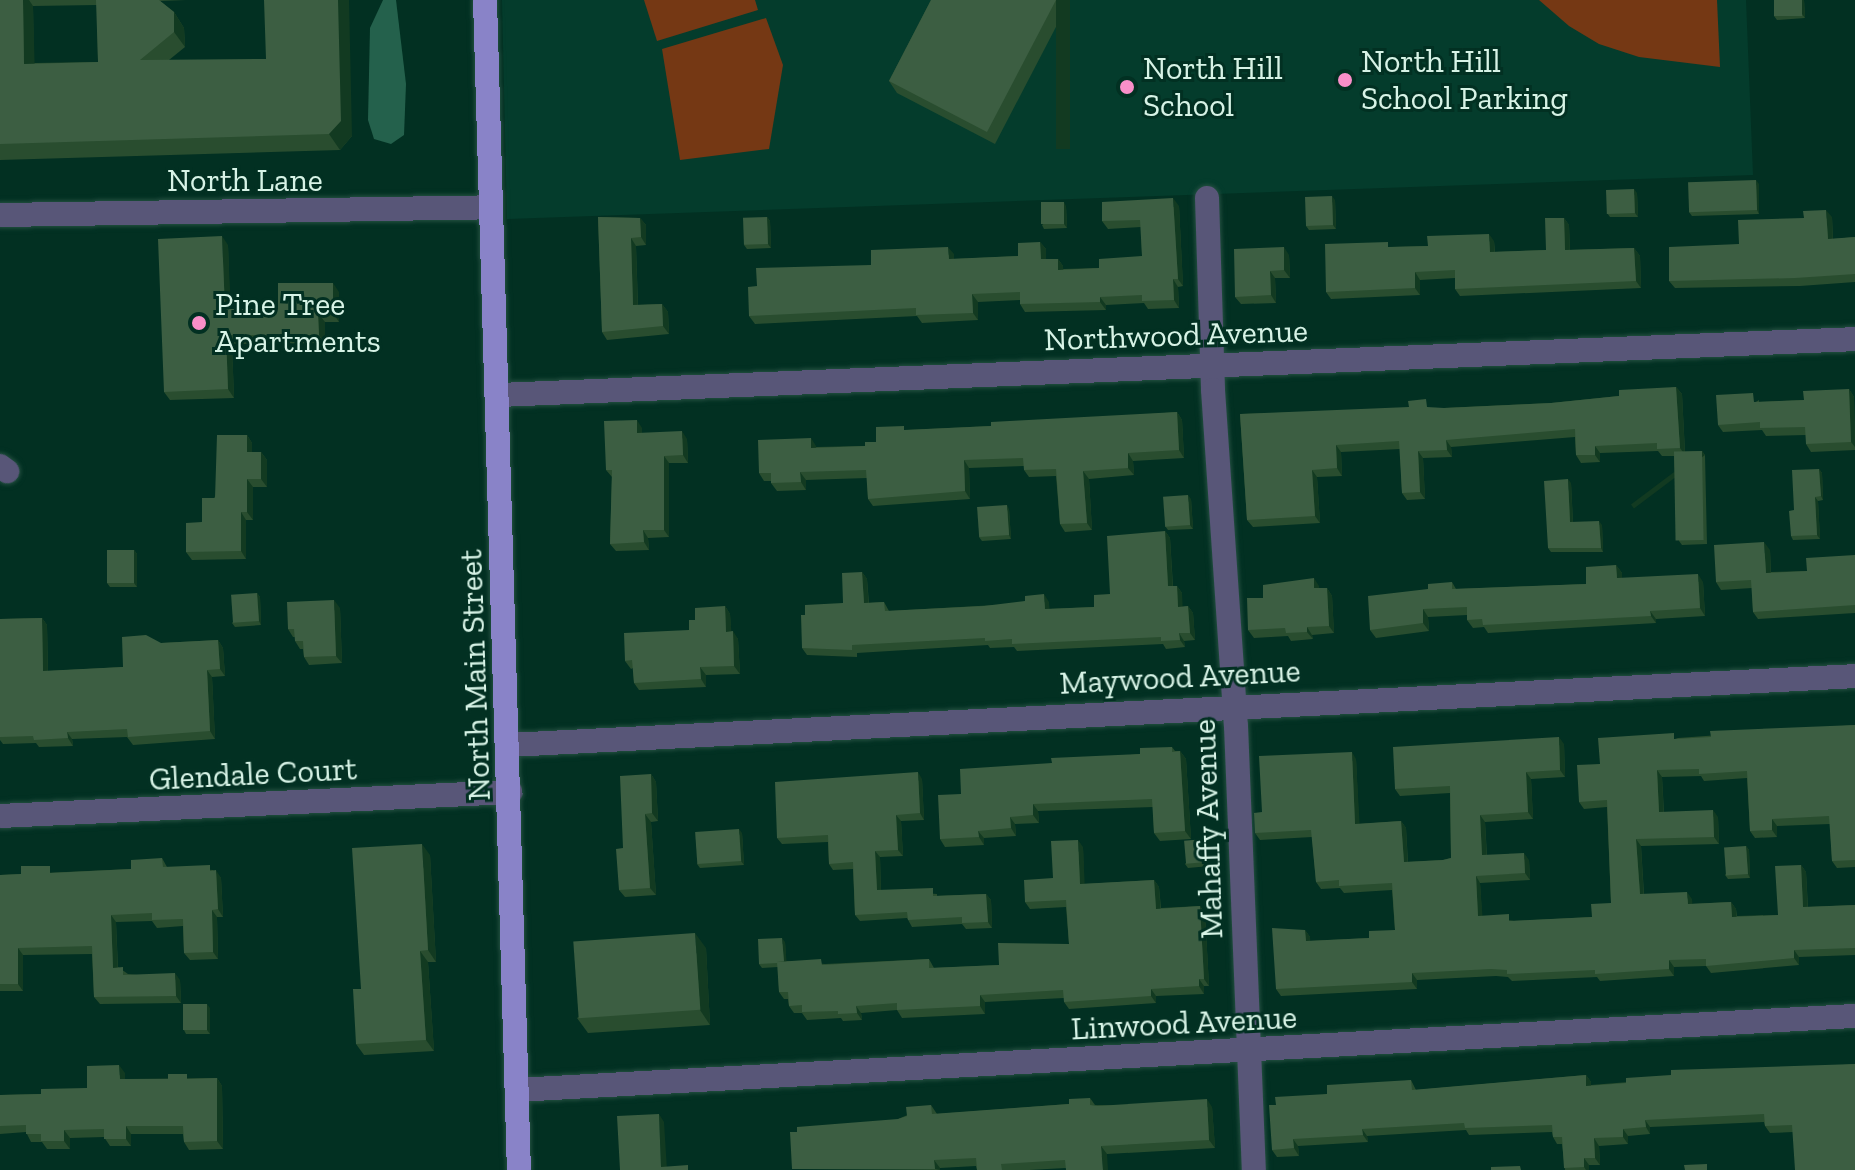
<!DOCTYPE html>
<html>
<head>
<meta charset="utf-8">
<style>
  body { margin:0 }
  #map { position:relative; width:1855px; height:1170px; overflow:hidden; background:#023022; font-family:"Zilla Slab",serif }
  div>[style] { position:absolute }
  .built>* { inset:0; background:#043c2c }
  .green>* { inset:0; background:#753814 }
  .water>* { inset:0; background:#24614c }
  .roads { filter:drop-shadow(0 0 2px #244f41) drop-shadow(0 0 2px #244f41) }
  .minor>* { height:24px; margin:-12px; padding:0 12px; transform-origin:12px; border-radius:12px; background:#585678 }
  .primary>* { height:24px; margin:-12px; padding:0 12px; transform-origin:12px; border-radius:12px; background:#8983c8 }
  .wall>* { inset:0; background:#294d2f }
  .shaded-wall>* { inset:0; background:#123a21; transform-origin:0 0 }
  .building>* { inset:0; background:#3c5e42; transform-origin:0 0 }
  .dots>* { width:22px; height:22px; translate:-50% -50%; box-sizing:border-box; border:4px solid #023022; border-radius:50% }
  span { translate:-50% -50%; white-space:nowrap; text-align:center; line-height:1.15; -webkit-text-stroke:6px #023022; paint-order:stroke }
  .poi-label { font-size:32px; color:#d7f3e6 }
  .left { translate:0 -50%; text-align:left }
  .street-label { font-size:32px; color:#d7f3e6 }
</style>
</head>
<body>
<div id="map">
  <div class="built">
    <i style="clip-path:polygon(502px 0,1746px 0,1753px 175px,507px 219px)"></i>
  </div>
  <div class="green">
    <i style="clip-path:polygon(644px 0,755px 0,758px 10px,657px 41px)"></i>
    <i style="clip-path:polygon(1539px 0,1717px 0,1720px 67px,1639px 57px,1599px 44px,1569px 26px)"></i>
    <i style="clip-path:polygon(766px 18px,783px 65px,769px 149px,680px 160px,662px 49px)"></i>
  </div>
  <div class="water">
    <i style="clip-path:polygon(383px 0,396px 0,406px 84px,404px 135px,391px 144px,374px 139px,368px 120px,370px 28px)"></i>
  </div>
  <div class="roads">
    <div class="minor">
      <i style="left:1207px;top:198px;width:192px;rotate:88.2deg"></i>
      <i style="left:1213px;top:390px;width:337px;rotate:86.1deg"></i>
      <i style="left:1236px;top:726px;width:444px;rotate:87.7deg"></i>
      <i style="left:0;top:215px;width:490px;rotate:-0.9deg"></i>
      <i style="left:499px;top:395px;width:1357px;rotate:-2.36deg"></i>
      <i style="left:0;top:466px;width:9px;rotate:36deg"></i>
      <i style="left:509px;top:745px;width:1348px;rotate:-2.93deg"></i>
      <i style="left:0;top:816px;width:511px;rotate:-2.69deg"></i>
      <i style="left:517px;top:1090px;width:1340px;rotate:-3.17deg"></i>
    </div>
    <div class="primary">
      <i style="left:485px;top:0;width:1170px;rotate:88.34deg"></i>
    </div>
  </div>
  <div class="wall">
    <i style="clip-path:polygon(evenodd,0 0,186px 0,160px 1px,174px 12px,184px 28px,185px 47px,169px 60px,352px 136px,340px 150px,0 160px,0 0,97px 5px,98px 62px,34px 63px,33px 6px,97px 5px)"></i>
    <i style="clip-path:polygon(931px 0,1070px 0,995px 144px,897px 93px,889px 81px)"></i>
    <i style="clip-path:polygon(1774px 0,1804px 0,1805px 18px,1777px 20px,1774px 16px)"></i>
    <i style="clip-path:polygon(1759px 184px,1759px 214px,1692px 216px,1689px 212px)"></i>
    <i style="clip-path:polygon(1637px 193px,1638px 217px,1610px 217px,1607px 213px)"></i>
    <i style="clip-path:polygon(1335px 200px,1336px 229px,1309px 230px,1306px 226px)"></i>
    <i style="clip-path:polygon(1066px 206px,1067px 228px,1044px 229px,1042px 225px)"></i>
    <i style="clip-path:polygon(1179px 206px,1183px 286px,1178px 287px,1179px 308px,1148px 309px,1144px 303px,1106px 305px,1106px 310px,1025px 312px,1020px 304px,1020px 300px,978px 302px,978px 320px,922px 323px,917px 316px,755px 324px,749px 316px,757px 286px,871px 265px,954px 254px,954px 259px,1018px 256px,1040px 242px,1046px 249px,1046px 259px,1058px 259px,1063px 266px,1063px 269px,1099px 268px,1142px 256px,1141px 227px,1108px 229px,1102px 221px)"></i>
    <i style="clip-path:polygon(598px 217px,640px 218px,646px 225px,646px 245px,636px 246px,638px 305px,662px 304px,668px 312px,669px 334px,607px 340px,602px 332px)"></i>
    <i style="clip-path:polygon(767px 217px,770px 221px,771px 248px,747px 249px,744px 245px)"></i>
    <i style="clip-path:polygon(1832px 217px,1833px 239px,1855px 237px,1855px 282px,1800px 286px,1675px 288px,1669px 281px,1739px 244px)"></i>
    <i style="clip-path:polygon(1564px 218px,1569px 225px,1570px 250px,1634px 248px,1640px 256px,1641px 288px,1460px 296px,1455px 289px,1455px 278px,1420px 280px,1420px 295px,1331px 299px,1326px 292px,1391px 247px,1428px 246px,1494px 241px,1495px 252px,1546px 250px)"></i>
    <i style="clip-path:polygon(228px 245px,230px 309px,278px 309px,339px 292px,339px 322px,325px 322px,325px 343px,232px 344px,234px 398px,170px 400px,164px 392px)"></i>
    <i style="clip-path:polygon(1289px 255px,1290px 278px,1275px 278px,1276px 303px,1241px 304px,1235px 297px)"></i>
    <i style="clip-path:polygon(1676px 387px,1682px 394px,1685px 452px,1702px 451px,1705px 455px,1707px 544px,1682px 545px,1679px 541px,1674px 456px,1662px 456px,1658px 451px,1600px 453px,1600px 462px,1581px 463px,1576px 455px,1575px 437px,1451px 447px,1452px 457px,1423px 458px,1425px 499px,1407px 500px,1402px 493px,1400px 449px,1341px 452px,1342px 476px,1317px 477px,1320px 523px,1253px 527px,1247px 520px,1240px 414px,1444px 408px,1551px 403px,1619px 396px)"></i>
    <i style="clip-path:polygon(1849px 389px,1854px 397px,1855px 450px,1811px 452px,1806px 444px,1806px 435px,1766px 436px,1762px 430px,1723px 432px,1718px 425px,1759px 400px,1759px 402px,1804px 400px)"></i>
    <i style="clip-path:polygon(1177px 412px,1182px 420px,1184px 458px,1133px 461px,1134px 475px,1089px 479px,1092px 530px,1065px 532px,1060px 524px,1056px 476px,1029px 477px,1024px 470px,1024px 466px,969px 468px,970px 499px,873px 506px,868px 499px,867px 478px,806px 480px,806px 490px,777px 491px,771px 483px,771px 481px,764px 481px,759px 473px,816px 446px,816px 447px,865px 446px,907px 430px,991px 426px)"></i>
    <i style="clip-path:polygon(642px 428px,642px 433px,687px 439px,688px 463px,669px 463px,669px 537px,648px 538px,649px 550px,616px 551px,610px 544px,612px 477px,606px 470px)"></i>
    <i style="clip-path:polygon(247px 435px,252px 443px,252px 452px,261px 452px,267px 460px,267px 487px,253px 487px,253px 520px,246px 520px,246px 559px,192px 560px,186px 552px)"></i>
    <i style="clip-path:polygon(1819px 469px,1822px 473px,1823px 500px,1818px 501px,1820px 539px,1793px 540px,1791px 536px,1794px 510px)"></i>
    <i style="clip-path:polygon(1571px 483px,1573px 522px,1602px 525px,1603px 552px,1551px 552px,1548px 548px)"></i>
    <i style="clip-path:polygon(1191px 499px,1193px 529px,1168px 530px,1165px 526px)"></i>
    <i style="clip-path:polygon(1009px 509px,1011px 539px,982px 541px,979px 537px)"></i>
    <i style="clip-path:polygon(1165px 531px,1170px 538px,1173px 586px,1177px 586px,1182px 593px,1182px 607px,1188px 606px,1193px 613px,1195px 640px,1184px 641px,1185px 647px,1166px 649px,1163px 644px,1017px 651px,1014px 647px,990px 648px,988px 645px,857px 653px,857px 657px,807px 655px,802px 648px,805px 615px,843px 603px,862px 572px,867px 579px,869px 603px,884px 602px,889px 611px,1049px 602px,1049px 609px,1094px 607px,1110px 594px)"></i>
    <i style="clip-path:polygon(134px 550px,137px 554px,137px 587px,110px 587px,107px 583px)"></i>
    <i style="clip-path:polygon(1770px 550px,1771px 572px,1807px 571px,1855px 555px,1855px 613px,1758px 619px,1753px 612px,1752px 588px,1721px 590px,1716px 582px)"></i>
    <i style="clip-path:polygon(1616px 565px,1622px 573px,1622px 578px,1703px 582px,1705px 616px,1656px 619px,1656px 623px,1488px 633px,1484px 627px,1473px 628px,1467px 620px,1467px 615px,1428px 617px,1429px 631px,1376px 638px,1370px 630px,1428px 589px,1452px 582px,1456px 589px,1586px 584px)"></i>
    <i style="clip-path:polygon(1319px 586px,1319px 588px,1327px 588px,1332px 596px,1334px 633px,1312px 635px,1313px 639px,1291px 641px,1288px 636px,1254px 638px,1248px 630px,1263px 598px)"></i>
    <i style="clip-path:polygon(257px 593px,260px 597px,261px 625px,235px 627px,232px 623px)"></i>
    <i style="clip-path:polygon(725px 606px,730px 614px,731px 631px,738px 639px,740px 674px,706px 675px,706px 687px,639px 690px,634px 683px,633px 668px,631px 669px,625px 661px,689px 630px,695px 620px)"></i>
    <i style="clip-path:polygon(340px 608px,342px 663px,309px 665px,304px 657px,303px 649px,300px 649px,295px 641px,295px 637px,293px 637px,288px 629px)"></i>
    <i style="clip-path:polygon(42px 618px,47px 625px,48px 671px,123px 667px,161px 643px,218px 640px,223px 648px,225px 676px,212px 677px,215px 739px,133px 745px,127px 737px,72px 739px,73px 746px,39px 747px,36px 743px,3px 744px,0 740px,0 619px)"></i>
    <i style="clip-path:polygon(1855px 725px,1855px 867px,1837px 868px,1832px 861px,1830px 824px,1777px 826px,1777px 837px,1755px 838px,1750px 831px,1747px 778px,1704px 781px,1701px 776px,1662px 777px,1664px 812px,1718px 817px,1719px 844px,1641px 846px,1644px 894px,1692px 899px,1692px 904px,1731px 902px,1736px 909px,1737px 916px,1778px 915px,1801px 865px,1806px 872px,1808px 907px,1855px 905px,1855px 955px,1799px 957px,1799px 965px,1711px 973px,1706px 966px,1674px 967px,1674px 976px,1600px 981px,1597px 977px,1512px 981px,1508px 977px,1496px 976px,1417px 980px,1417px 989px,1281px 996px,1276px 989px,1305px 930px,1310px 937px,1310px 941px,1369px 938px,1395px 930px,1392px 890px,1344px 893px,1340px 888px,1321px 889px,1316px 882px,1312px 837px,1260px 840px,1255px 833px,1262px 812px,1356px 759px,1359px 824px,1401px 821px,1406px 828px,1408px 862px,1443px 860px,1451px 858px,1450px 793px,1400px 796px,1395px 789px,1564px 744px,1565px 777px,1531px 779px,1533px 819px,1485px 822px,1487px 855px,1529px 860px,1530px 880px,1480px 883px,1482px 916px,1514px 921px,1592px 917px,1611px 903px,1607px 807px,1584px 809px,1579px 802px,1600px 764px,1678px 738px)"></i>
    <i style="clip-path:polygon(1172px 747px,1175px 751px,1180px 751px,1186px 759px,1191px 839px,1160px 841px,1154px 833px,1153px 807px,1038px 811px,1039px 823px,1015px 824px,1016px 836px,984px 838px,984px 845px,945px 847px,940px 839px,961px 794px,1052px 763px,1140px 754px)"></i>
    <i style="clip-path:polygon(651px 774px,656px 782px,658px 821px,651px 822px,656px 895px,625px 897px,619px 890px,623px 848px)"></i>
    <i style="clip-path:polygon(922px 779px,924px 820px,901px 821px,903px 856px,880px 857px,881px 890px,937px 894px,937px 896px,986px 894px,991px 900px,992px 928px,966px 929px,962px 924px,912px 927px,907px 918px,860px 921px,855px 915px,853px 869px,833px 870px,829px 864px,828px 842px,782px 844px,777px 838px)"></i>
    <i style="clip-path:polygon(742px 833px,744px 865px,700px 868px,697px 864px)"></i>
    <i style="clip-path:polygon(1205px 839px,1208px 843px,1210px 866px,1188px 868px,1185px 864px)"></i>
    <i style="clip-path:polygon(1746px 846px,1749px 850px,1750px 878px,1728px 879px,1725px 875px)"></i>
    <i style="clip-path:polygon(1083px 847px,1084px 884px,1154px 880px,1159px 887px,1161px 908px,1200px 906px,1205px 913px,1209px 986px,1204px 986px,1204px 994px,1156px 996px,1156px 1003px,1069px 1009px,1064px 1002px,1064px 998px,985px 1002px,985px 1014px,902px 1018px,897px 1010px,861px 1013px,862px 1020px,843px 1021px,841px 1018px,807px 1020px,802px 1013px,794px 1013px,789px 1006px,788px 999px,784px 999px,779px 992px,778px 967px,762px 968px,759px 964px,785px 942px,786px 961px,825px 964px,929px 959px,934px 968px,999px 965px,1069px 944px,1066px 907px,1030px 909px,1025px 902px,1053px 878px)"></i>
    <i style="clip-path:polygon(430px 855px,436px 962px,428px 962px,434px 1051px,364px 1055px,356px 1044px,361px 989px)"></i>
    <i style="clip-path:polygon(162px 858px,167px 867px,213px 870px,221px 878px,223px 917px,217px 917px,218px 959px,190px 960px,184px 953px,183px 926px,157px 928px,152px 921px,116px 922px,118px 967px,128px 974px,180px 980px,181px 1003px,100px 1004px,94px 997px,92px 954px,23px 955px,23px 991px,0 991px,0 875px,131px 869px)"></i>
    <i style="clip-path:polygon(706px 948px,710px 1025px,588px 1033px,577px 1018px)"></i>
    <i style="clip-path:polygon(210px 1008px,210px 1034px,186px 1034px,184px 1030px)"></i>
    <i style="clip-path:polygon(1855px 1064px,1793px 1132px,1770px 1133px,1765px 1126px,1764px 1122px,1650px 1127px,1650px 1134px,1628px 1136px,1628px 1144px,1599px 1146px,1600px 1165px,1589px 1165px,1589px 1170px,1565px 1170px,1562px 1144px,1557px 1144px,1553px 1137px,1552px 1132px,1469px 1135px,1466px 1130px,1367px 1136px,1368px 1142px,1298px 1146px,1299px 1156px,1277px 1157px,1272px 1150px,1276px 1105px,1327px 1094px,1411px 1080px,1416px 1090px,1586px 1075px,1591px 1082px,1591px 1085px)"></i>
    <i style="clip-path:polygon(125px 1073px,125px 1079px,217px 1078px,222px 1086px,223px 1149px,189px 1150px,184px 1142px,183px 1134px,131px 1134px,131px 1146px,110px 1146px,104px 1137px,70px 1138px,70px 1149px,47px 1149px,42px 1142px,31px 1142px,26px 1132px,0 1134px,0 1095px,41px 1094px,87px 1088px)"></i>
    <i style="clip-path:polygon(1090px 1098px,1095px 1105px,1212px 1107px,1215px 1148px,1107px 1154px,1066px 1168px,1029px 1170px,977px 1170px,976px 1166px,940px 1168px,940px 1170px,792px 1169px,898px 1119px,931px 1105px,937px 1114px,1069px 1104px)"></i>
  </div>
  <div class="shaded-wall">
    <i style="clip-path:polygon(23px 0,29px 0,33px 6px,35px 79px,24px 64px)"></i>
    <i style="clip-path:polygon(338px 0,349px 0,352px 136px,340px 150px,329px 134px)"></i>
    <i style="left:1056px;top:0;width:14px;height:149px"></i>
    <i style="clip-path:polygon(1802px 0,1804px 0,1805px 18px,1802px 14px)"></i>
    <i style="clip-path:polygon(174px 12px,184px 28px,185px 47px,174px 32px)"></i>
    <i style="clip-path:polygon(1756px 180px,1759px 184px,1759px 214px,1757px 210px)"></i>
    <i style="clip-path:polygon(1634px 189px,1637px 193px,1638px 217px,1635px 213px)"></i>
    <i style="clip-path:polygon(1332px 196px,1335px 200px,1336px 229px,1333px 225px)"></i>
    <i style="clip-path:polygon(1173px 198px,1179px 206px,1183px 286px,1178px 279px)"></i>
    <i style="clip-path:polygon(1064px 202px,1066px 206px,1067px 228px,1064px 224px)"></i>
    <i style="clip-path:polygon(1826px 210px,1832px 217px,1833px 246px,1828px 239px)"></i>
    <i style="clip-path:polygon(767px 217px,770px 221px,771px 248px,768px 244px)"></i>
    <i style="clip-path:polygon(640px 218px,646px 225px,646px 245px,641px 237px)"></i>
    <i style="clip-path:polygon(1564px 218px,1569px 225px,1570px 257px,1565px 250px)"></i>
    <i style="clip-path:polygon(1489px 234px,1494px 241px,1495px 259px,1490px 252px)"></i>
    <i style="clip-path:polygon(222px 236px,228px 245px,231px 318px,225px 309px)"></i>
    <i style="clip-path:polygon(631px 238px,636px 246px,638px 313px,633px 305px)"></i>
    <i style="clip-path:polygon(1040px 242px,1046px 249px,1046px 267px,1041px 259px)"></i>
    <i style="clip-path:polygon(948px 247px,954px 254px,954px 267px,949px 259px)"></i>
    <i style="clip-path:polygon(1284px 247px,1289px 255px,1290px 278px,1284px 270px)"></i>
    <i style="clip-path:polygon(1634px 248px,1640px 256px,1641px 288px,1636px 281px)"></i>
    <i style="clip-path:polygon(1058px 259px,1063px 266px,1064px 277px,1058px 270px)"></i>
    <i style="clip-path:polygon(1270px 271px,1275px 278px,1276px 303px,1271px 295px)"></i>
    <i style="clip-path:polygon(1415px 272px,1420px 280px,1420px 295px,1415px 288px)"></i>
    <i style="clip-path:polygon(1173px 279px,1178px 287px,1179px 308px,1174px 300px)"></i>
    <i style="clip-path:polygon(333px 283px,339px 292px,339px 322px,333px 313px)"></i>
    <i style="clip-path:polygon(972px 294px,978px 302px,978px 320px,973px 313px)"></i>
    <i style="clip-path:polygon(1100px 297px,1106px 305px,1106px 310px,1100px 302px)"></i>
    <i style="clip-path:polygon(662px 304px,668px 312px,669px 334px,663px 326px)"></i>
    <i style="clip-path:polygon(318px 313px,325px 322px,325px 343px,319px 335px)"></i>
    <i style="clip-path:polygon(226px 335px,232px 344px,234px 398px,228px 389px)"></i>
    <i style="clip-path:polygon(1676px 387px,1682px 394px,1685px 455px,1680px 448px)"></i>
    <i style="clip-path:polygon(1849px 389px,1854px 397px,1855px 447px,1851px 442px)"></i>
    <i style="clip-path:polygon(1177px 412px,1182px 420px,1184px 458px,1179px 450px)"></i>
    <i style="clip-path:polygon(637px 420px,642px 428px,642px 440px,637px 433px)"></i>
    <i style="clip-path:polygon(682px 431px,687px 439px,688px 463px,683px 455px)"></i>
    <i style="clip-path:polygon(247px 435px,252px 443px,252px 460px,247px 452px)"></i>
    <i style="clip-path:polygon(811px 438px,816px 446px,817px 455px,811px 448px)"></i>
    <i style="clip-path:polygon(1446px 440px,1451px 447px,1452px 457px,1447px 450px)"></i>
    <i style="clip-path:polygon(1336px 445px,1341px 452px,1342px 476px,1337px 468px)"></i>
    <i style="clip-path:polygon(1595px 446px,1600px 453px,1600px 462px,1595px 455px)"></i>
    <i style="clip-path:polygon(1418px 451px,1423px 458px,1425px 499px,1420px 492px)"></i>
    <i style="left:1702px;top:451px;width:5px;height:89px;rotate:53deg"></i>
    <i style="clip-path:polygon(261px 452px,267px 460px,267px 487px,261px 479px)"></i>
    <i style="clip-path:polygon(1128px 453px,1133px 461px,1134px 475px,1128px 468px)"></i>
    <i style="clip-path:polygon(664px 456px,669px 463px,669px 537px,664px 530px)"></i>
    <i style="clip-path:polygon(964px 460px,969px 468px,970px 499px,965px 491px)"></i>
    <i style="clip-path:polygon(1819px 469px,1822px 473px,1823px 500px,1821px 496px)"></i>
    <i style="clip-path:polygon(1312px 470px,1317px 477px,1320px 523px,1315px 516px)"></i>
    <i style="clip-path:polygon(1083px 471px,1089px 479px,1092px 530px,1087px 523px)"></i>
    <i style="clip-path:polygon(800px 472px,806px 480px,806px 490px,801px 482px)"></i>
    <i style="clip-path:polygon(247px 479px,253px 487px,253px 520px,247px 512px)"></i>
    <i style="clip-path:polygon(1568px 479px,1571px 483px,1573px 526px,1570px 522px)"></i>
    <i style="clip-path:polygon(1188px 495px,1191px 499px,1193px 529px,1190px 525px)"></i>
    <i style="clip-path:polygon(1815px 497px,1818px 501px,1820px 539px,1817px 535px)"></i>
    <i style="clip-path:polygon(1007px 505px,1009px 509px,1011px 539px,1009px 535px)"></i>
    <i style="clip-path:polygon(241px 512px,246px 520px,246px 559px,241px 551px)"></i>
    <i style="clip-path:polygon(1599px 521px,1602px 525px,1603px 552px,1601px 548px)"></i>
    <i style="clip-path:polygon(643px 530px,648px 538px,649px 550px,644px 542px)"></i>
    <i style="clip-path:polygon(1165px 531px,1170px 538px,1173px 593px,1168px 586px)"></i>
    <i style="clip-path:polygon(1764px 542px,1770px 550px,1771px 580px,1766px 573px)"></i>
    <i style="clip-path:polygon(134px 550px,137px 554px,137px 587px,134px 583px)"></i>
    <i style="clip-path:polygon(1616px 565px,1622px 573px,1622px 586px,1617px 578px)"></i>
    <i style="clip-path:polygon(862px 572px,867px 579px,869px 610px,864px 603px)"></i>
    <i style="clip-path:polygon(1698px 574px,1703px 582px,1705px 616px,1700px 608px)"></i>
    <i style="clip-path:polygon(1314px 578px,1319px 586px,1320px 596px,1314px 588px)"></i>
    <i style="clip-path:polygon(1177px 586px,1182px 593px,1183px 614px,1178px 607px)"></i>
    <i style="clip-path:polygon(1327px 588px,1332px 596px,1334px 633px,1329px 626px)"></i>
    <i style="clip-path:polygon(257px 593px,260px 597px,261px 625px,259px 621px)"></i>
    <i style="clip-path:polygon(1044px 594px,1049px 602px,1050px 616px,1045px 609px)"></i>
    <i style="clip-path:polygon(334px 600px,340px 608px,342px 663px,336px 656px)"></i>
    <i style="clip-path:polygon(725px 606px,730px 614px,732px 639px,726px 632px)"></i>
    <i style="clip-path:polygon(1188px 606px,1193px 613px,1195px 640px,1190px 633px)"></i>
    <i style="clip-path:polygon(1423px 609px,1428px 617px,1429px 631px,1423px 623px)"></i>
    <i style="clip-path:polygon(1650px 611px,1656px 619px,1656px 623px,1651px 616px)"></i>
    <i style="clip-path:polygon(42px 618px,47px 625px,48px 679px,43px 671px)"></i>
    <i style="clip-path:polygon(1307px 627px,1312px 635px,1313px 639px,1307px 632px)"></i>
    <i style="clip-path:polygon(733px 631px,738px 639px,740px 674px,734px 666px)"></i>
    <i style="clip-path:polygon(1179px 633px,1184px 641px,1185px 647px,1180px 640px)"></i>
    <i style="clip-path:polygon(218px 640px,223px 648px,225px 676px,220px 669px)"></i>
    <i style="clip-path:polygon(700px 667px,706px 675px,706px 687px,701px 679px)"></i>
    <i style="clip-path:polygon(207px 670px,212px 677px,215px 739px,210px 731px)"></i>
    <i style="clip-path:polygon(67px 732px,72px 739px,73px 746px,68px 738px)"></i>
    <i style="clip-path:polygon(1559px 737px,1564px 744px,1565px 777px,1560px 770px)"></i>
    <i style="clip-path:polygon(1180px 751px,1186px 759px,1191px 839px,1185px 831px)"></i>
    <i style="clip-path:polygon(1352px 752px,1356px 759px,1360px 831px,1355px 824px)"></i>
    <i style="clip-path:polygon(1657px 770px,1662px 777px,1664px 819px,1659px 812px)"></i>
    <i style="clip-path:polygon(918px 772px,922px 779px,924px 820px,920px 813px)"></i>
    <i style="clip-path:polygon(1526px 772px,1531px 779px,1533px 819px,1528px 812px)"></i>
    <i style="clip-path:polygon(651px 774px,656px 782px,658px 821px,652px 813px)"></i>
    <i style="clip-path:polygon(1033px 804px,1038px 811px,1039px 823px,1033px 815px)"></i>
    <i style="clip-path:polygon(1713px 810px,1718px 817px,1719px 844px,1714px 837px)"></i>
    <i style="clip-path:polygon(645px 814px,651px 822px,656px 895px,650px 888px)"></i>
    <i style="clip-path:polygon(896px 815px,901px 821px,903px 856px,898px 850px)"></i>
    <i style="clip-path:polygon(1480px 815px,1485px 822px,1487px 862px,1482px 855px)"></i>
    <i style="clip-path:polygon(1010px 817px,1015px 824px,1016px 836px,1011px 828px)"></i>
    <i style="clip-path:polygon(1772px 819px,1777px 826px,1777px 837px,1772px 830px)"></i>
    <i style="clip-path:polygon(1401px 821px,1406px 828px,1408px 869px,1404px 862px)"></i>
    <i style="clip-path:polygon(739px 829px,742px 833px,744px 865px,741px 861px)"></i>
    <i style="clip-path:polygon(978px 831px,984px 838px,984px 845px,979px 837px)"></i>
    <i style="clip-path:polygon(1205px 839px,1208px 843px,1210px 866px,1207px 862px)"></i>
    <i style="clip-path:polygon(1636px 839px,1641px 846px,1644px 901px,1640px 894px)"></i>
    <i style="clip-path:polygon(1078px 840px,1083px 847px,1085px 891px,1080px 884px)"></i>
    <i style="clip-path:polygon(422px 844px,430px 855px,436px 962px,428px 950px)"></i>
    <i style="clip-path:polygon(1746px 846px,1749px 850px,1750px 878px,1748px 874px)"></i>
    <i style="clip-path:polygon(875px 851px,880px 857px,881px 896px,877px 890px)"></i>
    <i style="clip-path:polygon(1524px 853px,1529px 860px,1530px 880px,1525px 873px)"></i>
    <i style="clip-path:polygon(1801px 865px,1806px 872px,1808px 914px,1803px 907px)"></i>
    <i style="clip-path:polygon(216px 870px,221px 878px,223px 917px,218px 909px)"></i>
    <i style="clip-path:polygon(1476px 876px,1480px 883px,1483px 923px,1478px 916px)"></i>
    <i style="clip-path:polygon(1154px 880px,1159px 887px,1161px 916px,1156px 909px)"></i>
    <i style="clip-path:polygon(1687px 892px,1692px 899px,1693px 911px,1688px 904px)"></i>
    <i style="clip-path:polygon(986px 894px,991px 900px,992px 928px,988px 922px)"></i>
    <i style="clip-path:polygon(1731px 902px,1736px 909px,1737px 924px,1732px 917px)"></i>
    <i style="clip-path:polygon(1200px 906px,1205px 913px,1209px 986px,1204px 979px)"></i>
    <i style="clip-path:polygon(212px 910px,217px 917px,218px 959px,213px 952px)"></i>
    <i style="clip-path:polygon(111px 915px,116px 922px,118px 975px,113px 968px)"></i>
    <i style="clip-path:polygon(1305px 930px,1310px 937px,1311px 948px,1306px 941px)"></i>
    <i style="clip-path:polygon(695px 933px,706px 948px,710px 1025px,700px 1010px)"></i>
    <i style="clip-path:polygon(782px 938px,785px 942px,787px 967px,784px 963px)"></i>
    <i style="clip-path:polygon(18px 948px,23px 955px,23px 991px,18px 984px)"></i>
    <i style="clip-path:polygon(1794px 950px,1799px 957px,1799px 965px,1794px 958px)"></i>
    <i style="clip-path:polygon(420px 951px,428px 962px,434px 1051px,426px 1040px)"></i>
    <i style="clip-path:polygon(1669px 960px,1674px 967px,1674px 976px,1669px 969px)"></i>
    <i style="clip-path:polygon(175px 973px,180px 980px,181px 1003px,176px 996px)"></i>
    <i style="clip-path:polygon(1412px 973px,1417px 980px,1417px 989px,1412px 982px)"></i>
    <i style="clip-path:polygon(1199px 979px,1204px 986px,1204px 994px,1199px 986px)"></i>
    <i style="clip-path:polygon(1151px 989px,1156px 996px,1156px 1003px,1151px 996px)"></i>
    <i style="clip-path:polygon(980px 995px,985px 1002px,985px 1014px,980px 1006px)"></i>
    <i style="clip-path:polygon(207px 1004px,210px 1008px,210px 1034px,207px 1030px)"></i>
    <i style="clip-path:polygon(856px 1006px,861px 1013px,862px 1020px,857px 1013px)"></i>
    <i style="clip-path:polygon(119px 1065px,125px 1073px,125px 1087px,120px 1079px)"></i>
    <i style="clip-path:polygon(1586px 1075px,1591px 1082px,1591px 1093px,1586px 1086px)"></i>
    <i style="clip-path:polygon(217px 1078px,222px 1086px,223px 1149px,217px 1141px)"></i>
    <i style="clip-path:polygon(1207px 1099px,1212px 1107px,1215px 1148px,1209px 1140px)"></i>
    <i style="clip-path:polygon(659px 1114px,664px 1122px,667px 1170px,661px 1167px)"></i>
    <i style="clip-path:polygon(1645px 1120px,1650px 1127px,1650px 1134px,1646px 1127px)"></i>
    <i style="clip-path:polygon(126px 1126px,131px 1134px,131px 1146px,126px 1139px)"></i>
    <i style="clip-path:polygon(1362px 1129px,1367px 1136px,1368px 1142px,1363px 1135px)"></i>
    <i style="clip-path:polygon(1623px 1129px,1628px 1136px,1628px 1144px,1623px 1137px)"></i>
    <i style="clip-path:polygon(64px 1130px,70px 1138px,70px 1149px,64px 1141px)"></i>
    <i style="clip-path:polygon(1594px 1138px,1599px 1146px,1600px 1165px,1595px 1158px)"></i>
    <i style="clip-path:polygon(1293px 1139px,1298px 1146px,1299px 1156px,1294px 1148px)"></i>
    <i style="clip-path:polygon(1101px 1146px,1107px 1154px,1108px 1170px,1103px 1170px)"></i>
    <i style="clip-path:polygon(1584px 1158px,1589px 1165px,1589px 1170px,1586px 1170px,1584px 1167px)"></i>
    <i style="clip-path:polygon(934px 1160px,940px 1168px,940px 1170px,935px 1169px)"></i>
  </div>
  <div class="building">
    <i style="clip-path:polygon(0 0,23px 0,24px 64px,98px 62px,96px 0,159px 0,174px 12px,174px 32px,140px 60px,266px 59px,264px 0,338px 0,341px 121px,329px 134px,0 144px)"></i>
    <i style="clip-path:polygon(931px 0,1056px 0,987px 132px,889px 81px)"></i>
    <i style="left:1774px;top:0;width:28px;height:16px"></i>
    <i style="left:1756px;top:180px;width:30px;height:68px;rotate:88deg"></i>
    <i style="left:1634px;top:189px;width:24px;height:28px;rotate:88deg"></i>
    <i style="left:1332px;top:196px;width:29px;height:27px;rotate:88deg"></i>
    <i style="clip-path:polygon(1173px 198px,1178px 279px,1173px 279px,1174px 300px,1142px 301px,1142px 295px,1100px 297px,1100px 302px,1020px 304px,1020px 292px,972px 294px,973px 313px,916px 315px,916px 308px,749px 316px,748px 287px,757px 286px,756px 268px,871px 265px,871px 250px,948px 247px,949px 259px,1018px 256px,1018px 243px,1040px 242px,1041px 259px,1058px 259px,1058px 270px,1099px 268px,1099px 259px,1142px 256px,1140px 220px,1102px 221px,1102px 202px)"></i>
    <i style="left:1064px;top:202px;width:22px;height:23px;rotate:90deg"></i>
    <i style="clip-path:polygon(1826px 210px,1828px 239px,1855px 237px,1855px 274px,1795px 278px,1669px 281px,1669px 247px,1739px 244px,1738px 220px,1804px 218px,1803px 211px)"></i>
    <i style="clip-path:polygon(598px 217px,640px 218px,641px 237px,631px 238px,633px 305px,662px 304px,663px 326px,602px 332px)"></i>
    <i style="left:767px;top:217px;width:27px;height:24px;rotate:88deg"></i>
    <i style="clip-path:polygon(1545px 218px,1564px 218px,1565px 250px,1634px 248px,1636px 281px,1455px 289px,1455px 270px,1415px 272px,1415px 288px,1326px 292px,1325px 244px,1388px 242px,1388px 247px,1428px 246px,1427px 236px,1489px 234px,1490px 252px,1546px 250px)"></i>
    <i style="clip-path:polygon(222px 236px,225px 309px,278px 309px,278px 283px,333px 283px,333px 313px,318px 313px,319px 335px,226px 335px,228px 389px,164px 392px,158px 239px)"></i>
    <i style="clip-path:polygon(1284px 247px,1284px 270px,1270px 271px,1271px 295px,1235px 297px,1234px 249px)"></i>
    <i style="clip-path:polygon(1676px 387px,1680px 448px,1657px 449px,1657px 443px,1595px 446px,1595px 455px,1576px 455px,1575px 429px,1446px 440px,1447px 450px,1418px 451px,1420px 492px,1402px 493px,1399px 441px,1336px 445px,1337px 468px,1312px 470px,1315px 516px,1247px 520px,1240px 414px,1409px 407px,1408px 401px,1426px 399px,1427px 407px,1444px 408px,1551px 403px,1619px 396px,1619px 390px)"></i>
    <i style="clip-path:polygon(1849px 389px,1851px 442px,1806px 444px,1805px 427px,1760px 428px,1760px 422px,1718px 425px,1716px 395px,1753px 393px,1754px 402px,1804px 400px,1803px 391px)"></i>
    <i style="clip-path:polygon(1177px 412px,1179px 450px,1128px 453px,1128px 468px,1083px 471px,1087px 523px,1060px 524px,1056px 469px,1024px 470px,1023px 458px,964px 460px,965px 491px,868px 499px,866px 470px,800px 472px,801px 482px,771px 483px,771px 473px,759px 473px,758px 440px,811px 438px,811px 448px,865px 446px,865px 442px,876px 442px,876px 427px,904px 426px,904px 430px,991px 426px,991px 422px)"></i>
    <i style="clip-path:polygon(637px 420px,637px 433px,682px 431px,683px 455px,664px 456px,664px 530px,643px 530px,644px 542px,610px 544px,612px 470px,606px 470px,604px 421px)"></i>
    <i style="clip-path:polygon(217px 435px,247px 435px,247px 452px,261px 452px,261px 479px,247px 479px,247px 512px,241px 512px,241px 551px,186px 552px,186px 523px,202px 522px,202px 498px,215px 498px)"></i>
    <i style="left:1702px;top:451px;width:89px;height:28px;rotate:89deg"></i>
    <i style="clip-path:polygon(1819px 469px,1821px 496px,1815px 497px,1817px 535px,1791px 536px,1789px 511px,1794px 510px,1792px 470px)"></i>
    <i style="clip-path:polygon(1568px 479px,1570px 522px,1599px 521px,1601px 548px,1548px 548px,1544px 481px)"></i>
    <i style="left:1188px;top:495px;width:30px;height:25px;rotate:86deg"></i>
    <i style="left:1007px;top:505px;width:30px;height:30px;rotate:86deg"></i>
    <i style="clip-path:polygon(1165px 531px,1168px 586px,1177px 586px,1178px 607px,1188px 606px,1190px 633px,1179px 633px,1180px 640px,1161px 641px,1161px 637px,1012px 644px,1012px 639px,985px 641px,985px 638px,852px 645px,852px 650px,802px 648px,801px 615px,805px 615px,805px 605px,843px 603px,842px 573px,862px 572px,864px 603px,884px 602px,885px 611px,984px 606px,1025px 601px,1025px 596px,1044px 594px,1045px 609px,1094px 607px,1094px 595px,1110px 594px,1107px 536px)"></i>
    <i style="clip-path:polygon(1764px 542px,1766px 573px,1807px 571px,1806px 558px,1855px 555px,1855px 605px,1753px 612px,1751px 580px,1716px 582px,1714px 545px)"></i>
    <i style="left:107px;top:550px;width:27px;height:33px"></i>
    <i style="clip-path:polygon(1616px 565px,1617px 578px,1698px 574px,1700px 608px,1650px 611px,1651px 616px,1483px 625px,1482px 619px,1467px 620px,1467px 607px,1423px 609px,1423px 623px,1370px 630px,1368px 596px,1428px 589px,1428px 584px,1452px 582px,1452px 589px,1586px 584px,1586px 567px)"></i>
    <i style="clip-path:polygon(1314px 578px,1314px 588px,1327px 588px,1329px 626px,1307px 627px,1307px 632px,1286px 633px,1285px 628px,1248px 630px,1247px 598px,1263px 598px,1263px 585px)"></i>
    <i style="left:257px;top:593px;width:28px;height:26px;rotate:86deg"></i>
    <i style="clip-path:polygon(334px 600px,336px 656px,304px 657px,303px 641px,295px 641px,294px 629px,288px 629px,287px 602px)"></i>
    <i style="clip-path:polygon(725px 606px,726px 632px,733px 631px,734px 666px,700px 667px,701px 679px,634px 683px,632px 660px,625px 661px,624px 633px,689px 630px,689px 620px,695px 620px,695px 608px)"></i>
    <i style="clip-path:polygon(42px 618px,43px 671px,123px 667px,122px 637px,146px 635px,161px 643px,218px 640px,220px 669px,207px 670px,210px 731px,128px 737px,127px 729px,67px 732px,68px 738px,34px 740px,33px 736px,0 737px,0 619px)"></i>
    <i style="clip-path:polygon(1855px 725px,1855px 860px,1832px 861px,1829px 816px,1772px 819px,1772px 830px,1750px 831px,1747px 771px,1699px 774px,1699px 769px,1657px 770px,1659px 812px,1713px 810px,1714px 837px,1636px 839px,1640px 894px,1687px 892px,1688px 904px,1731px 902px,1732px 917px,1778px 915px,1775px 866px,1801px 865px,1803px 907px,1855px 905px,1855px 948px,1794px 950px,1794px 958px,1706px 966px,1706px 959px,1669px 960px,1669px 969px,1595px 974px,1595px 970px,1507px 974px,1507px 970px,1491px 969px,1412px 973px,1412px 982px,1276px 989px,1272px 928px,1305px 930px,1306px 941px,1369px 938px,1369px 931px,1395px 930px,1392px 883px,1339px 886px,1339px 880px,1316px 882px,1311px 830px,1255px 833px,1254px 813px,1262px 812px,1259px 756px,1352px 752px,1355px 824px,1401px 821px,1404px 862px,1443px 860px,1451px 858px,1450px 786px,1395px 789px,1393px 747px,1559px 737px,1560px 770px,1526px 772px,1528px 812px,1480px 815px,1482px 855px,1524px 853px,1525px 873px,1476px 876px,1478px 916px,1509px 914px,1509px 921px,1592px 917px,1591px 904px,1611px 903px,1607px 800px,1579px 802px,1577px 765px,1600px 764px,1598px 738px,1674px 733px,1674px 739px,1711px 737px,1710px 731px)"></i>
    <i style="clip-path:polygon(1172px 747px,1172px 752px,1180px 751px,1185px 831px,1154px 833px,1152px 799px,1033px 804px,1033px 815px,1010px 817px,1011px 828px,978px 831px,979px 837px,940px 839px,938px 795px,961px 794px,960px 769px,1052px 763px,1051px 758px,1140px 754px,1140px 748px)"></i>
    <i style="clip-path:polygon(918px 772px,920px 813px,896px 815px,898px 850px,875px 851px,877px 890px,933px 888px,933px 896px,986px 894px,988px 922px,962px 923px,962px 917px,908px 920px,907px 912px,855px 915px,853px 862px,829px 864px,828px 835px,777px 838px,775px 782px)"></i>
    <i style="clip-path:polygon(651px 774px,652px 813px,645px 814px,650px 888px,619px 890px,616px 849px,623px 848px,620px 776px)"></i>
    <i style="left:739px;top:829px;width:32px;height:44px;rotate:86deg"></i>
    <i style="left:1205px;top:839px;width:23px;height:21px;rotate:85deg"></i>
    <i style="clip-path:polygon(1078px 840px,1080px 884px,1154px 880px,1156px 909px,1200px 906px,1204px 979px,1199px 979px,1199px 986px,1151px 989px,1151px 996px,1064px 1002px,1063px 990px,980px 995px,980px 1006px,897px 1010px,897px 1003px,856px 1006px,857px 1013px,838px 1014px,838px 1011px,802px 1012px,802px 1005px,789px 1006px,788px 992px,779px 992px,777px 962px,821px 959px,822px 965px,929px 959px,929px 968px,999px 965px,998px 943px,1069px 944px,1066px 900px,1025px 902px,1024px 880px,1053px 878px,1051px 841px)"></i>
    <i style="clip-path:polygon(422px 844px,428px 950px,420px 951px,426px 1040px,356px 1044px,353px 989px,361px 989px,352px 848px)"></i>
    <i style="left:1746px;top:846px;width:28px;height:22px;rotate:86deg"></i>
    <i style="clip-path:polygon(162px 858px,163px 867px,210px 865px,210px 871px,216px 870px,218px 909px,212px 910px,213px 952px,184px 953px,183px 919px,152px 920px,152px 913px,111px 915px,113px 968px,123px 967px,123px 975px,175px 973px,176px 996px,94px 997px,92px 946px,18px 948px,18px 984px,0 984px,0 875px,21px 874px,21px 866px,50px 866px,50px 873px,131px 869px,131px 860px)"></i>
    <i style="left:695px;top:933px;width:77px;height:122px;rotate:86deg"></i>
    <i style="clip-path:polygon(782px 938px,784px 961px,777px 962px,777px 963px,759px 964px,758px 939px)"></i>
    <i style="left:183px;top:1004px;width:24px;height:26px"></i>
    <i style="clip-path:polygon(1855px 1064px,1855px 1170px,1795px 1170px,1792px 1125px,1765px 1126px,1764px 1114px,1645px 1120px,1646px 1127px,1623px 1129px,1623px 1137px,1594px 1138px,1595px 1158px,1584px 1158px,1584px 1167px,1564px 1168px,1562px 1137px,1553px 1137px,1552px 1125px,1465px 1128px,1464px 1123px,1362px 1129px,1363px 1135px,1293px 1139px,1294px 1148px,1272px 1150px,1269px 1105px,1276px 1105px,1275px 1097px,1327px 1094px,1327px 1085px,1411px 1080px,1412px 1090px,1586px 1075px,1586px 1086px,1626px 1083px,1626px 1078px,1671px 1075px,1671px 1070px)"></i>
    <i style="clip-path:polygon(119px 1065px,120px 1079px,168px 1079px,168px 1074px,187px 1074px,187px 1079px,217px 1078px,217px 1141px,184px 1142px,183px 1126px,126px 1126px,126px 1139px,104px 1139px,104px 1129px,64px 1130px,64px 1141px,41px 1141px,41px 1134px,26px 1134px,26px 1125px,0 1126px,0 1095px,41px 1094px,41px 1089px,87px 1088px,87px 1066px)"></i>
    <i style="clip-path:polygon(1090px 1098px,1090px 1105px,1097px 1106px,1207px 1099px,1209px 1140px,1101px 1146px,1103px 1170px,1066px 1170px,1065px 1160px,1001px 1164px,1002px 1170px,977px 1170px,976px 1158px,934px 1160px,935px 1169px,792px 1169px,790px 1132px,797px 1132px,797px 1127px,898px 1119px,907px 1116px,906px 1107px,931px 1105px,932px 1114px,1069px 1104px,1069px 1099px)"></i>
    <i style="clip-path:polygon(659px 1114px,661px 1167px,688px 1165px,688px 1170px,620px 1170px,617px 1116px)"></i>
    <i style="clip-path:polygon(1707px 1164px,1707px 1170px,1685px 1170px,1684px 1165px)"></i>
    <i style="clip-path:polygon(1520px 1166px,1521px 1170px,1491px 1170px,1491px 1167px)"></i>
  </div>
  <div class="dots">
    <i style="left:1345px;top:80px;background:#f98fc9"></i>
    <i style="left:1127px;top:87px;background:#f98fc9"></i>
    <i style="left:199px;top:323px;background:#f98fc9"></i>
  </div>
  <div class="poi-label">
    <span class="left" style="left:1361px;top:80px">North Hill<br>School Parking</span>
    <span class="left" style="left:1143px;top:87px">North Hill<br>School</span>
    <span class="left" style="left:215px;top:323px">Pine Tree<br>Apartments</span>
  </div>
  <div class="street-label">
    <span style="left:245px;top:180px">North Lane</span>
    <span style="left:1176px;top:335px;rotate:-2deg">Northwood Avenue</span>
    <span style="left:475px;top:675px;rotate:-92deg">North Main Street</span>
    <span style="left:1180px;top:677px;rotate:-3deg">Maywood Avenue</span>
    <span style="left:253px;top:774px;rotate:-3deg">Glendale Court</span>
    <span style="left:1208px;top:829px;rotate:-92deg">Mahaffy Avenue</span>
    <span style="left:1184px;top:1023px;rotate:-3deg">Linwood Avenue</span>
  </div>
</div>
</body>
</html>
